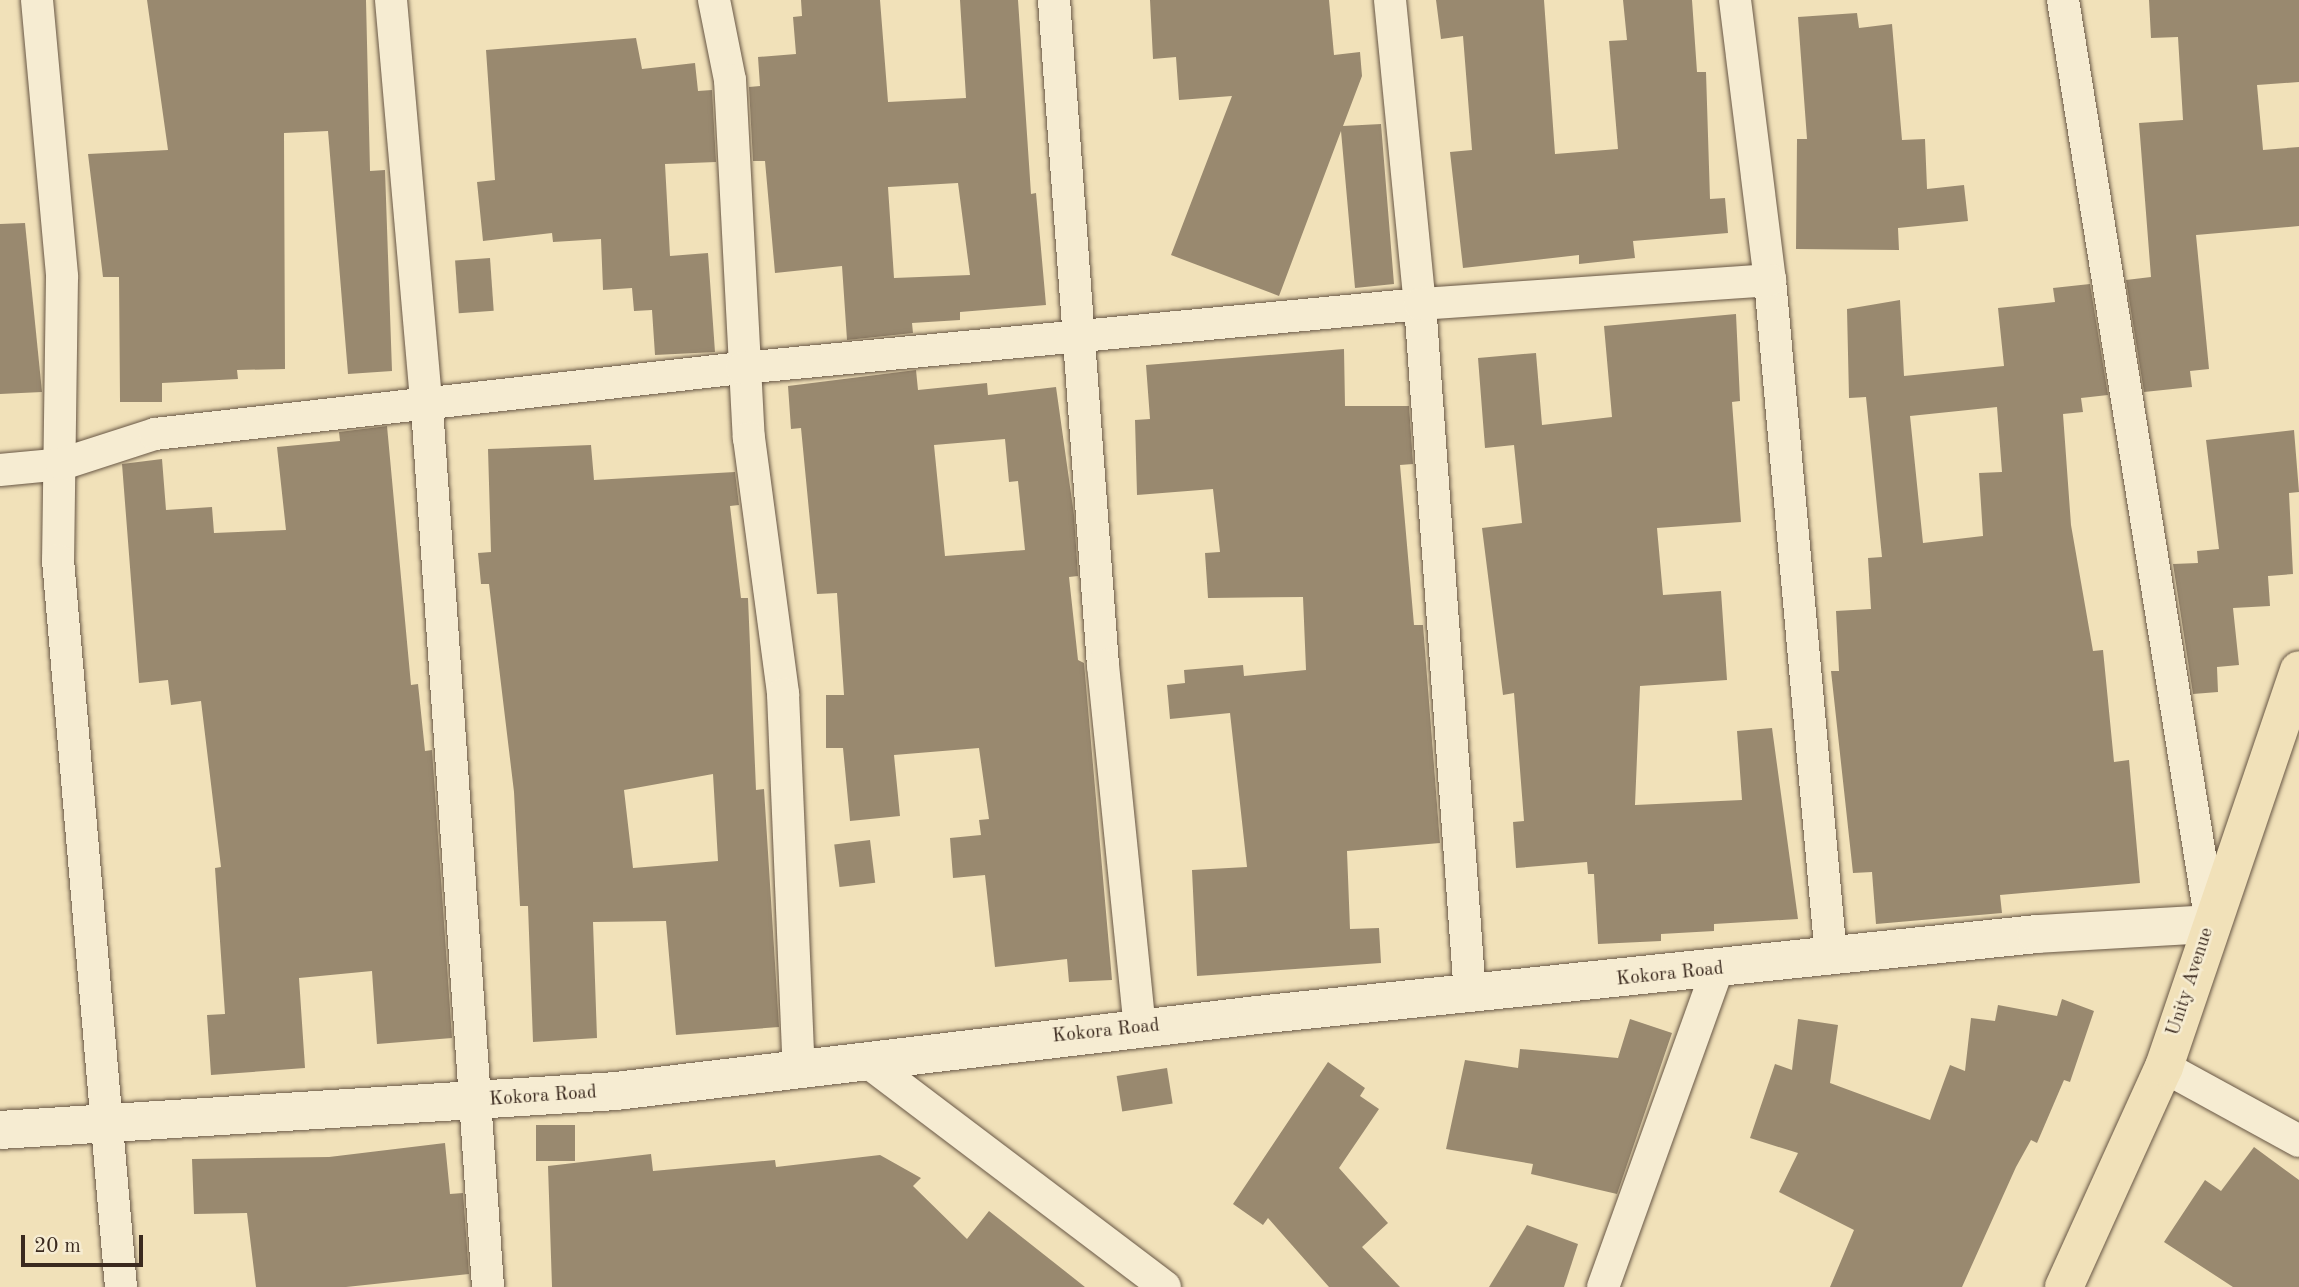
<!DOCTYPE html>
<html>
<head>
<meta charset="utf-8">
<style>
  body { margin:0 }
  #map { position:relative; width:2299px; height:1287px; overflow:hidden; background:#f1e1b9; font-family:"Old Standard TT",serif }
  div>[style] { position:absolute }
  .building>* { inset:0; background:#99896f; transform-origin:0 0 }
  .roads { filter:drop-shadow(0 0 2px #685745) drop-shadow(0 0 2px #685745) }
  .street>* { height:32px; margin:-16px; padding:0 16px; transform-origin:16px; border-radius:16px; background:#f6ecd2 }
  .secondary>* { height:38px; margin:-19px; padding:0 19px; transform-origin:19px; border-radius:19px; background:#f6ecd2 }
  .primary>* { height:38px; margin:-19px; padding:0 19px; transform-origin:19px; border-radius:19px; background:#f1e1b9 }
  span { translate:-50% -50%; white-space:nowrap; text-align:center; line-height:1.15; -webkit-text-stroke:5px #f6ecd2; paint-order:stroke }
  .street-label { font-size:19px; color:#3a291e }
  .scale { position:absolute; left:21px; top:1235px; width:122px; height:32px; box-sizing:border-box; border:4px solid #3a291e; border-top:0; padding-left:9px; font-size:21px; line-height:24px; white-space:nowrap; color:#3a291e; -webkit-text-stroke:5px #f6ecd2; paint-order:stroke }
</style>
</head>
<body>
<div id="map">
  <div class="building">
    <i style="clip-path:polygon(147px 0,366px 0,370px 171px,385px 170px,392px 371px,348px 374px,328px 131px,284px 133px,285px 369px,237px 370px,238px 379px,162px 383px,162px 402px,120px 402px,119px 277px,103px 277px,88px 154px,168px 150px)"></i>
    <i style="clip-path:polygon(evenodd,801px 0,880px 0,888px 102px,966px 98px,960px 0,1018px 0,1031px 194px,1036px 193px,1046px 305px,960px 312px,960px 320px,912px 323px,913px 333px,847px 340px,842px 266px,775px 273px,765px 161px,753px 161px,749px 87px,760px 86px,758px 57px,796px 54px,793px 17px,802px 16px,801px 0,958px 183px,970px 275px,894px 278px,888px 187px,958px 183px)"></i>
    <i style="clip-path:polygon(1150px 0,1329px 0,1334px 55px,1360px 52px,1362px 76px,1343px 126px,1381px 124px,1394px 284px,1355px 288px,1341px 131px,1279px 296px,1171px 255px,1232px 96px,1179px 100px,1176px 57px,1153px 59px)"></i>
    <i style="clip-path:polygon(1436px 0,1544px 0,1555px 154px,1618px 149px,1609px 41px,1627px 40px,1623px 0,1692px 0,1697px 72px,1706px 72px,1710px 199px,1725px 198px,1728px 233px,1633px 241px,1635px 258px,1579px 264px,1579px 255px,1463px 268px,1450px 152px,1472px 150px,1463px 36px,1441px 39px)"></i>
    <i style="clip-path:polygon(2149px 0,2299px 0,2299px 82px,2257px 85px,2263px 150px,2299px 147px,2299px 226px,2196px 235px,2209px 369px,2190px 371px,2192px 387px,2144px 392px,2126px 280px,2151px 277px,2139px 123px,2183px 120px,2178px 37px,2151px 38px)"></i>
    <i style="clip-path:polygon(1857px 13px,1859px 28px,1892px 24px,1902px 140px,1925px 139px,1927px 189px,1964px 185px,1968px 221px,1898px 228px,1899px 250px,1796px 249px,1797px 139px,1807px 139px,1798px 17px)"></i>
    <i style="clip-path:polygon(636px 38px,642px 69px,695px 63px,698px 91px,712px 90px,716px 162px,665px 164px,670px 256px,708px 253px,715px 352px,655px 355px,652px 310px,634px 311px,632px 288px,603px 290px,601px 239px,553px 242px,552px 233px,483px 241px,477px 182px,495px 180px,486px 50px)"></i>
    <i style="clip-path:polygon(25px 223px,42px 392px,0 394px,0 224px)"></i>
    <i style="left:490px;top:258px;width:53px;height:35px;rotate:86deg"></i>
    <i style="clip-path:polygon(evenodd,2090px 284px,2108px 395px,2081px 398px,2083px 412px,2063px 414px,2071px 525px,2093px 651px,2103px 650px,2114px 762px,2129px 760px,2140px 883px,2000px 895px,2002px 913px,1876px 924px,1872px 872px,1853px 873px,1831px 671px,1839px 671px,1836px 611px,1871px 609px,1868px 558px,1882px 557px,1866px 397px,1849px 398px,1847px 309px,1900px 300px,1904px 376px,2004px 366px,1998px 308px,2055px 302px,2053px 288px,2090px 284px,1997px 407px,2002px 472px,1979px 473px,1983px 536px,1923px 543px,1910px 416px,1997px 407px)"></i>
    <i style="clip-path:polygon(1736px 314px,1740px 401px,1732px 402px,1741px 522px,1657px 528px,1663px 595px,1721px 591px,1727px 680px,1640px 686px,1635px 805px,1742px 800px,1737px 731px,1772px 728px,1798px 919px,1714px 924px,1714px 931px,1661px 934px,1661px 941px,1598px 944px,1594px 874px,1588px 874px,1587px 862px,1516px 868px,1513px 822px,1524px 821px,1514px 693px,1503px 695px,1482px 528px,1522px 523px,1514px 445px,1485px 448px,1478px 358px,1536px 353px,1542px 425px,1612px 417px,1604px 326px)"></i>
    <i style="clip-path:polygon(1344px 349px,1345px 406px,1409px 406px,1413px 464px,1400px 465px,1414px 625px,1423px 625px,1440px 843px,1347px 851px,1350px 929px,1379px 928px,1381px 963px,1197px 976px,1192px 870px,1247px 867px,1230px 713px,1170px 719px,1167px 685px,1185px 683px,1184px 670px,1243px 665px,1244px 676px,1306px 670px,1303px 597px,1208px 598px,1205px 553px,1220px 552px,1213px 489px,1137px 495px,1135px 420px,1150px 419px,1146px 365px)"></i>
    <i style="clip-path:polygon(evenodd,916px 370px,918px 390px,987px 383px,988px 395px,1056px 387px,1074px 515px,1078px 576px,1069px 577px,1078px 660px,1084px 663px,1112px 980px,1069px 982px,1067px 959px,995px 967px,985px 875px,953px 878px,950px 838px,981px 835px,979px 820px,989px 819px,979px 748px,894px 755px,900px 816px,850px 821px,843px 748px,826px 748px,826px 695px,844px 695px,837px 593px,817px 594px,801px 428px,791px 429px,788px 386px,916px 370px,1005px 439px,1009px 482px,1018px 481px,1025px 550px,945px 556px,934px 445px,1005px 439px)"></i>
    <i style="clip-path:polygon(387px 426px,411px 685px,418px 684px,425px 751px,432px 750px,452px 1038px,377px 1044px,372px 971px,299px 978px,305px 1068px,211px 1075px,207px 1015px,225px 1014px,215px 868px,221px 867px,201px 701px,171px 705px,168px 680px,139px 683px,122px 464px,162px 459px,166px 510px,212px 507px,214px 533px,286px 530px,277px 447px,340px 441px,339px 432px)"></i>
    <i style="clip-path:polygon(2294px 430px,2299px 492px,2289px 493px,2293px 574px,2268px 576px,2270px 606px,2233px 608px,2239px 665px,2217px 667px,2218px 692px,2193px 694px,2173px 564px,2198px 563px,2197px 551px,2219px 549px,2206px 440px)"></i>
    <i style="clip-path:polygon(evenodd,591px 445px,594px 480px,735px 472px,739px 505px,730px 506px,741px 598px,748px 598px,756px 790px,764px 789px,779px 1027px,676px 1035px,666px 921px,593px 922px,597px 1038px,533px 1042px,528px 906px,520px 906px,514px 792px,489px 584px,481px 584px,478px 553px,491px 552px,488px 449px,591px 445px,713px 774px,718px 861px,633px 868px,624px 790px,713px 774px)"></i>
    <i style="left:870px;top:840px;width:43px;height:36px;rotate:83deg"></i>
    <i style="clip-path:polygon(2062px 999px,2094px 1011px,2070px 1082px,2064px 1080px,2037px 1143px,2031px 1140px,2016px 1167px,1962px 1287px,1830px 1287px,1854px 1230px,1779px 1192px,1798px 1153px,1750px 1138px,1775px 1064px,1792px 1070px,1798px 1019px,1838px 1025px,1830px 1083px,1930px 1120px,1950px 1065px,1965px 1071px,1971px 1018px,1995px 1021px,1998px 1005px,2057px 1016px)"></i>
    <i style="clip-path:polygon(1630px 1019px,1672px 1033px,1617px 1194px,1531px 1174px,1533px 1164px,1446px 1149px,1465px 1060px,1518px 1068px,1520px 1049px,1618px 1058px)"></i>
    <i style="clip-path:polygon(1328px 1062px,1365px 1088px,1360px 1096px,1379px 1109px,1339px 1168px,1388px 1223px,1362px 1247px,1400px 1287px,1329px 1287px,1268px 1218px,1263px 1225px,1233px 1204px)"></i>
    <i style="left:1167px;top:1068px;width:36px;height:51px;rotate:81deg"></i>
    <i style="left:536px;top:1125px;width:39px;height:36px"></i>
    <i style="clip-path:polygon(445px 1143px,450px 1194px,463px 1193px,469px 1274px,346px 1287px,256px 1287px,247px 1213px,194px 1214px,192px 1159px,329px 1157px)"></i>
    <i style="clip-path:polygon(2254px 1147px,2299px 1180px,2299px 1287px,2233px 1287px,2164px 1242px,2205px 1180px,2221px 1191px)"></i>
    <i style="clip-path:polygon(651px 1154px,653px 1171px,775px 1160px,776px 1167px,880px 1155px,921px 1178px,913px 1186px,967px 1239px,989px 1211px,1085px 1287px,552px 1287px,548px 1166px)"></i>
    <i style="clip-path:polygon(1527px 1225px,1578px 1244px,1564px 1287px,1489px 1287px)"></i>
  </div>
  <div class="roads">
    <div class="street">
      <i style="left:37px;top:0;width:278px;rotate:84.8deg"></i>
      <i style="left:62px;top:277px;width:283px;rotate:90.8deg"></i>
      <i style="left:58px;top:560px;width:730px;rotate:85.05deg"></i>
      <i style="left:391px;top:0;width:410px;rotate:85deg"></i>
      <i style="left:427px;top:408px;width:881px;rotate:86.03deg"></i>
      <i style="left:714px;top:0;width:82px;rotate:78.7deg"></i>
      <i style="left:730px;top:80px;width:359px;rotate:87deg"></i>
      <i style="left:749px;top:438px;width:258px;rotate:82.4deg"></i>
      <i style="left:783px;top:694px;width:374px;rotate:87.6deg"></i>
      <i style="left:1054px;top:0;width:667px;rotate:85.79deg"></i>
      <i style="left:1103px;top:665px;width:366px;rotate:84.2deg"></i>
      <i style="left:1390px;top:0;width:305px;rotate:84.4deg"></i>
      <i style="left:1420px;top:304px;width:693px;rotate:85.86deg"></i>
      <i style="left:1735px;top:0;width:282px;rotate:82.9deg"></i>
      <i style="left:1770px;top:280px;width:680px;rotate:84.85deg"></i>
      <i style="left:2063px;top:0;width:936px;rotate:80.9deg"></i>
      <i style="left:0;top:470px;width:62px;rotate:-5.5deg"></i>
      <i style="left:62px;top:464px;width:98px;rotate:-17.9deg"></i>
      <i style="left:155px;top:434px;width:591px;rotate:-6.42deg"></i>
      <i style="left:742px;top:368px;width:681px;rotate:-5.39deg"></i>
      <i style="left:1420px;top:304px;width:351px;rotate:-3.9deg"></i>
      <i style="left:869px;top:1063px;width:371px;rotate:37.1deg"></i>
      <i style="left:2164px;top:1067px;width:154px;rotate:28.7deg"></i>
      <i style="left:1603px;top:1287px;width:337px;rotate:-70.2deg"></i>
    </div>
    <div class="secondary">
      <i style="left:0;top:1130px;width:617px;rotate:-3.62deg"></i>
      <i style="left:616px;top:1091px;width:645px;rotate:-6.76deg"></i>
      <i style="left:1257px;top:1015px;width:784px;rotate:-5.93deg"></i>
      <i style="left:2037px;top:934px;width:174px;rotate:-3.3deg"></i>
    </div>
    <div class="primary">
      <i style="left:2064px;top:1287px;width:242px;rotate:-65.6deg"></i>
      <i style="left:2164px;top:1067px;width:419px;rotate:-71.2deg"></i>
    </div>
  </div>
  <div class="street-label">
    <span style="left:1670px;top:975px;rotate:-6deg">Kokora Road</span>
    <span style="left:2191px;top:982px;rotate:-72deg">Unity Avenue</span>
    <span style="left:1106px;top:1032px;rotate:-6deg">Kokora Road</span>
    <span style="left:543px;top:1097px;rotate:-4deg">Kokora Road</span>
  </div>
  <div class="scale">20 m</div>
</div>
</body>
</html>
